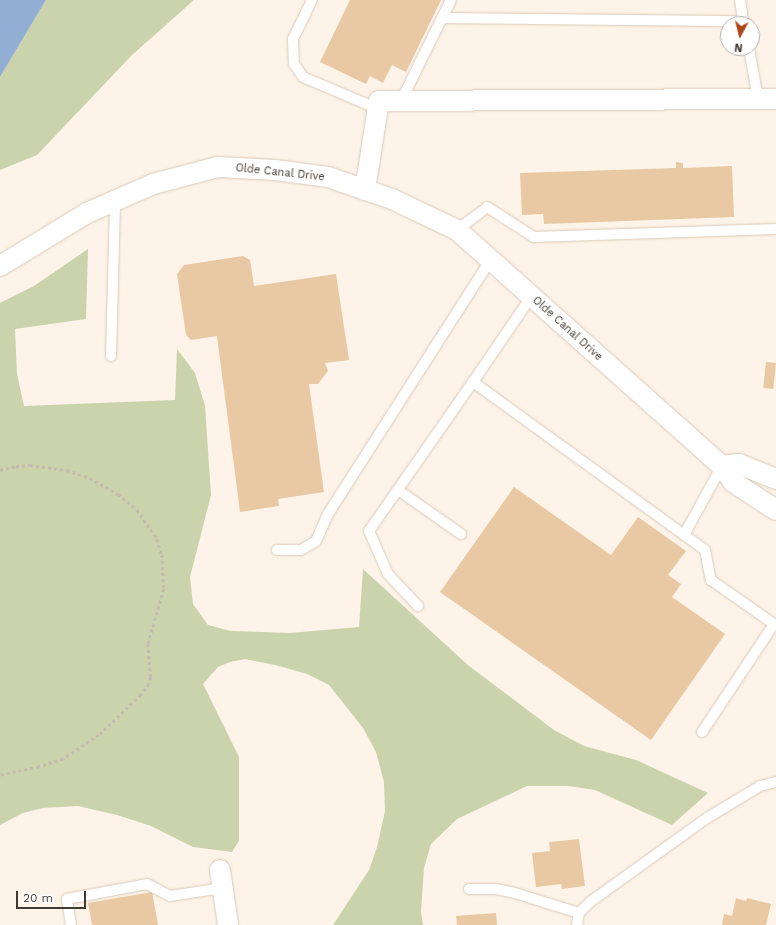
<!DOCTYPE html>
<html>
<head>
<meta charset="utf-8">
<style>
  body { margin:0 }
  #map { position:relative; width:776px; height:925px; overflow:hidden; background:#fdf3e8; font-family:"Work Sans",sans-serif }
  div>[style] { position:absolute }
  .green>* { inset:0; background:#cad3ab }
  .water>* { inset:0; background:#92afd3 }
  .building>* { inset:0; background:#e8c9a3; transform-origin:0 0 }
  .path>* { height:2.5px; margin-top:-1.25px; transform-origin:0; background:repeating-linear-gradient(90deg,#c3bab0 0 3px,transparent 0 6px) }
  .roads { filter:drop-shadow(0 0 1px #dacab8) drop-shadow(0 0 1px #dacab8) }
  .service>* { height:10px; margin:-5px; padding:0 5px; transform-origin:5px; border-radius:5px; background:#fff }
  .minor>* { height:20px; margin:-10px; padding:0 10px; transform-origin:10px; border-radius:10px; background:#fff }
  span { translate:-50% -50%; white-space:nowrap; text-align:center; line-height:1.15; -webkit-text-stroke:3px #fff; paint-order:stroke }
  .street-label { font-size:11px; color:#403a32 }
  .north { position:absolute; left:720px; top:16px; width:40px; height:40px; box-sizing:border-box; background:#fff; border:1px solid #b3b0ad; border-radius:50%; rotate:187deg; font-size:11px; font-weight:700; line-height:16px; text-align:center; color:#403a32 }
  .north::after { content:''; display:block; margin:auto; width:14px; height:18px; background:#ad471b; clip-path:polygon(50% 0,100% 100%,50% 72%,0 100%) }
  .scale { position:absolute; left:16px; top:891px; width:70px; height:18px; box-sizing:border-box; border:2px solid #403a32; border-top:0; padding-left:5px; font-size:12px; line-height:14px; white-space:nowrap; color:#403a32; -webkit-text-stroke:3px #fff; paint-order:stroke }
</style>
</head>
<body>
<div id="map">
  <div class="green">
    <i style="clip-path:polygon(46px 0,194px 0,132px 55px,37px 155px,0 170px,0 77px)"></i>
    <i style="clip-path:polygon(88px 249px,86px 319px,15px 329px,17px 374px,24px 406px,175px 400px,177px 349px,195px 373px,205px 406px,211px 495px,190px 577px,193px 604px,208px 625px,231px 631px,290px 633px,359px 627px,363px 569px,469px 666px,554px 730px,584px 746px,636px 760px,708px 793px,672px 825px,595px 790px,568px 786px,527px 786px,457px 819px,431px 844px,424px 868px,421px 912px,423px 925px,333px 925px,369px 870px,377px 847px,385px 811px,384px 782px,376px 752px,363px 728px,329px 685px,307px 674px,275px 665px,245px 659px,230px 662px,218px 667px,203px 684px,239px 757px,239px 841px,232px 852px,193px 847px,151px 826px,117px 815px,78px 806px,43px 808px,23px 813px,0 825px,0 303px,34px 286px)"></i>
  </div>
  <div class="water">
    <i style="clip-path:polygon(0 0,46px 0,0 77px)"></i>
  </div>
  <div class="building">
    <i style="clip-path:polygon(350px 0,441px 0,406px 72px,392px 65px,383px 83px,370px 76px,366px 84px,320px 62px)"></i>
    <i style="clip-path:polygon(676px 162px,683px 163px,683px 168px,732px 166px,734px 217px,544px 224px,543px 214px,522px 215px,520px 173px,676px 168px)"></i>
    <i style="clip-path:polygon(243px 256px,250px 260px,254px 286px,336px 274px,349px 360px,325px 363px,328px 371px,318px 384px,309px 384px,324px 492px,278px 499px,279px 506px,240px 512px,217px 336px,191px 340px,186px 335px,177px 274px,184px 265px)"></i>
    <i style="left:766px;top:362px;width:10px;height:26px;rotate:6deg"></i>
    <i style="clip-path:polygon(514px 487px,611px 555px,638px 517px,686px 551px,668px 575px,681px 584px,672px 597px,725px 634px,651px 740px,440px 592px)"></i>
    <i style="clip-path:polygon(579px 839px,585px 886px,562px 889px,561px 884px,536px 887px,532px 853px,550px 851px,549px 842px)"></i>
    <i style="clip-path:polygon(152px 892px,158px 925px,92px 925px,88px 903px)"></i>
    <i style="clip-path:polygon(736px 898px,746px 901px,747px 898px,771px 904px,766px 925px,722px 925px,724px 914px,732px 916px)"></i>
    <i style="clip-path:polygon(496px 913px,497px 925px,457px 925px,456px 916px)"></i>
  </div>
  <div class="path">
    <i style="left:0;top:470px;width:16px;rotate:-14deg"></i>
    <i style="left:16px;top:466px;width:14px;rotate:-4deg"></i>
    <i style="left:30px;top:465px;width:37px;rotate:8deg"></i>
    <i style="left:67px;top:470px;width:24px;rotate:19deg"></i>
    <i style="left:90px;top:478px;width:32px;rotate:30deg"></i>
    <i style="left:118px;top:494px;width:25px;rotate:40deg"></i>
    <i style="left:137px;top:510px;width:35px;rotate:55deg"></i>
    <i style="left:157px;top:539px;width:17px;rotate:73deg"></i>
    <i style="left:162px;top:555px;width:34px;rotate:87deg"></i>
    <i style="left:164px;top:589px;width:57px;rotate:106.2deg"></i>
    <i style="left:148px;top:644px;width:33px;rotate:85deg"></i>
    <i style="left:151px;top:677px;width:7px;rotate:106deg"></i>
    <i style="left:149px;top:684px;width:14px;rotate:126deg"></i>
    <i style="left:141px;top:695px;width:58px;rotate:136.4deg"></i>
    <i style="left:99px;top:735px;width:43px;rotate:146.3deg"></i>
    <i style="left:63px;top:759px;width:25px;rotate:162deg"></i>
    <i style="left:39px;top:767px;width:40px;rotate:168deg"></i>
  </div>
  <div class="roads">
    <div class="service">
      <i style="left:312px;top:0;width:43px;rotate:116deg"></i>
      <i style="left:293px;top:39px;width:25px;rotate:88deg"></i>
      <i style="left:294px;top:64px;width:16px;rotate:55deg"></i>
      <i style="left:303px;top:77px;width:82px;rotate:23.1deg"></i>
      <i style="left:740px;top:0;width:24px;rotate:81deg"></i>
      <i style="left:442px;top:18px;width:302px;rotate:0.6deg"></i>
      <i style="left:749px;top:48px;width:52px;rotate:80deg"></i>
      <i style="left:401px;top:101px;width:113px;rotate:-63.7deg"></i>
      <i style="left:457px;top:230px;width:38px;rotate:-37deg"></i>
      <i style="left:487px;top:207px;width:56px;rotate:32.6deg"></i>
      <i style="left:534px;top:237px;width:242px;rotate:-1.9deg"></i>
      <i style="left:111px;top:356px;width:155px;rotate:-88.5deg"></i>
      <i style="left:473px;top:382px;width:103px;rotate:-55.7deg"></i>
      <i style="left:398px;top:490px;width:77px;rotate:34.9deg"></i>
      <i style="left:684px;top:535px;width:79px;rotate:-61.2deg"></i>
      <i style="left:277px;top:550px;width:24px"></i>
      <i style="left:301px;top:550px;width:17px;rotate:-31deg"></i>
      <i style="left:316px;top:541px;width:30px;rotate:-66deg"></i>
      <i style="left:328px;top:514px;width:300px;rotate:-57.4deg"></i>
      <i style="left:418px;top:606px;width:44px;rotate:-133.2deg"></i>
      <i style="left:388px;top:574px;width:47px;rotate:-113.8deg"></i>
      <i style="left:369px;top:531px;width:182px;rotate:-55.1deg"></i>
      <i style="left:473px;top:382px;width:286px;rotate:35.9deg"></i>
      <i style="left:705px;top:550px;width:31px;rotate:79deg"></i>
      <i style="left:711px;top:580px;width:77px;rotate:34.9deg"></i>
      <i style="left:774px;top:624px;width:130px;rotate:123.7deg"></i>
      <i style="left:469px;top:889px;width:27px"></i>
      <i style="left:496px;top:889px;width:19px;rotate:12deg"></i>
      <i style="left:515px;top:893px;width:67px;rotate:17.4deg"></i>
      <i style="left:71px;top:925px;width:26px;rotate:-99deg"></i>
      <i style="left:67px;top:899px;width:81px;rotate:-10.6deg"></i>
      <i style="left:147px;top:884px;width:26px;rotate:28deg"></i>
      <i style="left:170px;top:896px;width:54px;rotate:-8.6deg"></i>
      <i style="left:577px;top:925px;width:12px;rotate:-81deg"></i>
      <i style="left:579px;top:913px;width:16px;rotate:-45deg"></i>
      <i style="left:590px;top:902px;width:144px;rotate:-35.7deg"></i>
      <i style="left:707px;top:818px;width:62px;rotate:-31.1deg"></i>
      <i style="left:760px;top:786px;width:16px;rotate:-14deg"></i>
    </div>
    <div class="minor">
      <i style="left:365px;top:190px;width:90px;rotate:-81.1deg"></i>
      <i style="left:379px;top:101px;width:397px;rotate:-0.3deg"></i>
      <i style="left:0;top:266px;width:102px;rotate:-31.3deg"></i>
      <i style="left:87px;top:213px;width:72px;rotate:-23.7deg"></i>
      <i style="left:153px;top:184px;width:67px;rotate:-14.7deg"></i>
      <i style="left:218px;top:167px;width:57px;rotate:3deg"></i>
      <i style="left:275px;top:170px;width:53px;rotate:7.5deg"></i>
      <i style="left:328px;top:177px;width:68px;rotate:19deg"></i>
      <i style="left:392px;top:199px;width:72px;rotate:25.5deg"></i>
      <i style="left:457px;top:230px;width:355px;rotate:41.7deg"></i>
      <i style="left:722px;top:466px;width:19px;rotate:55deg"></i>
      <i style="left:733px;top:482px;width:51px;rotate:33.1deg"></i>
      <i style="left:722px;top:466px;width:17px;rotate:-7deg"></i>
      <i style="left:739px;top:464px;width:40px;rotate:22deg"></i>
      <i style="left:220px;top:870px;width:56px;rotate:81.7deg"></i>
    </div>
  </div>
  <div class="street-label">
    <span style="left:280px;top:173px;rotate:6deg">Olde Canal Drive</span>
    <span style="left:567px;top:329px;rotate:42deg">Olde Canal Drive</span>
  </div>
  <div class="north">N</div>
  <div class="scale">20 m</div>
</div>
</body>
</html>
